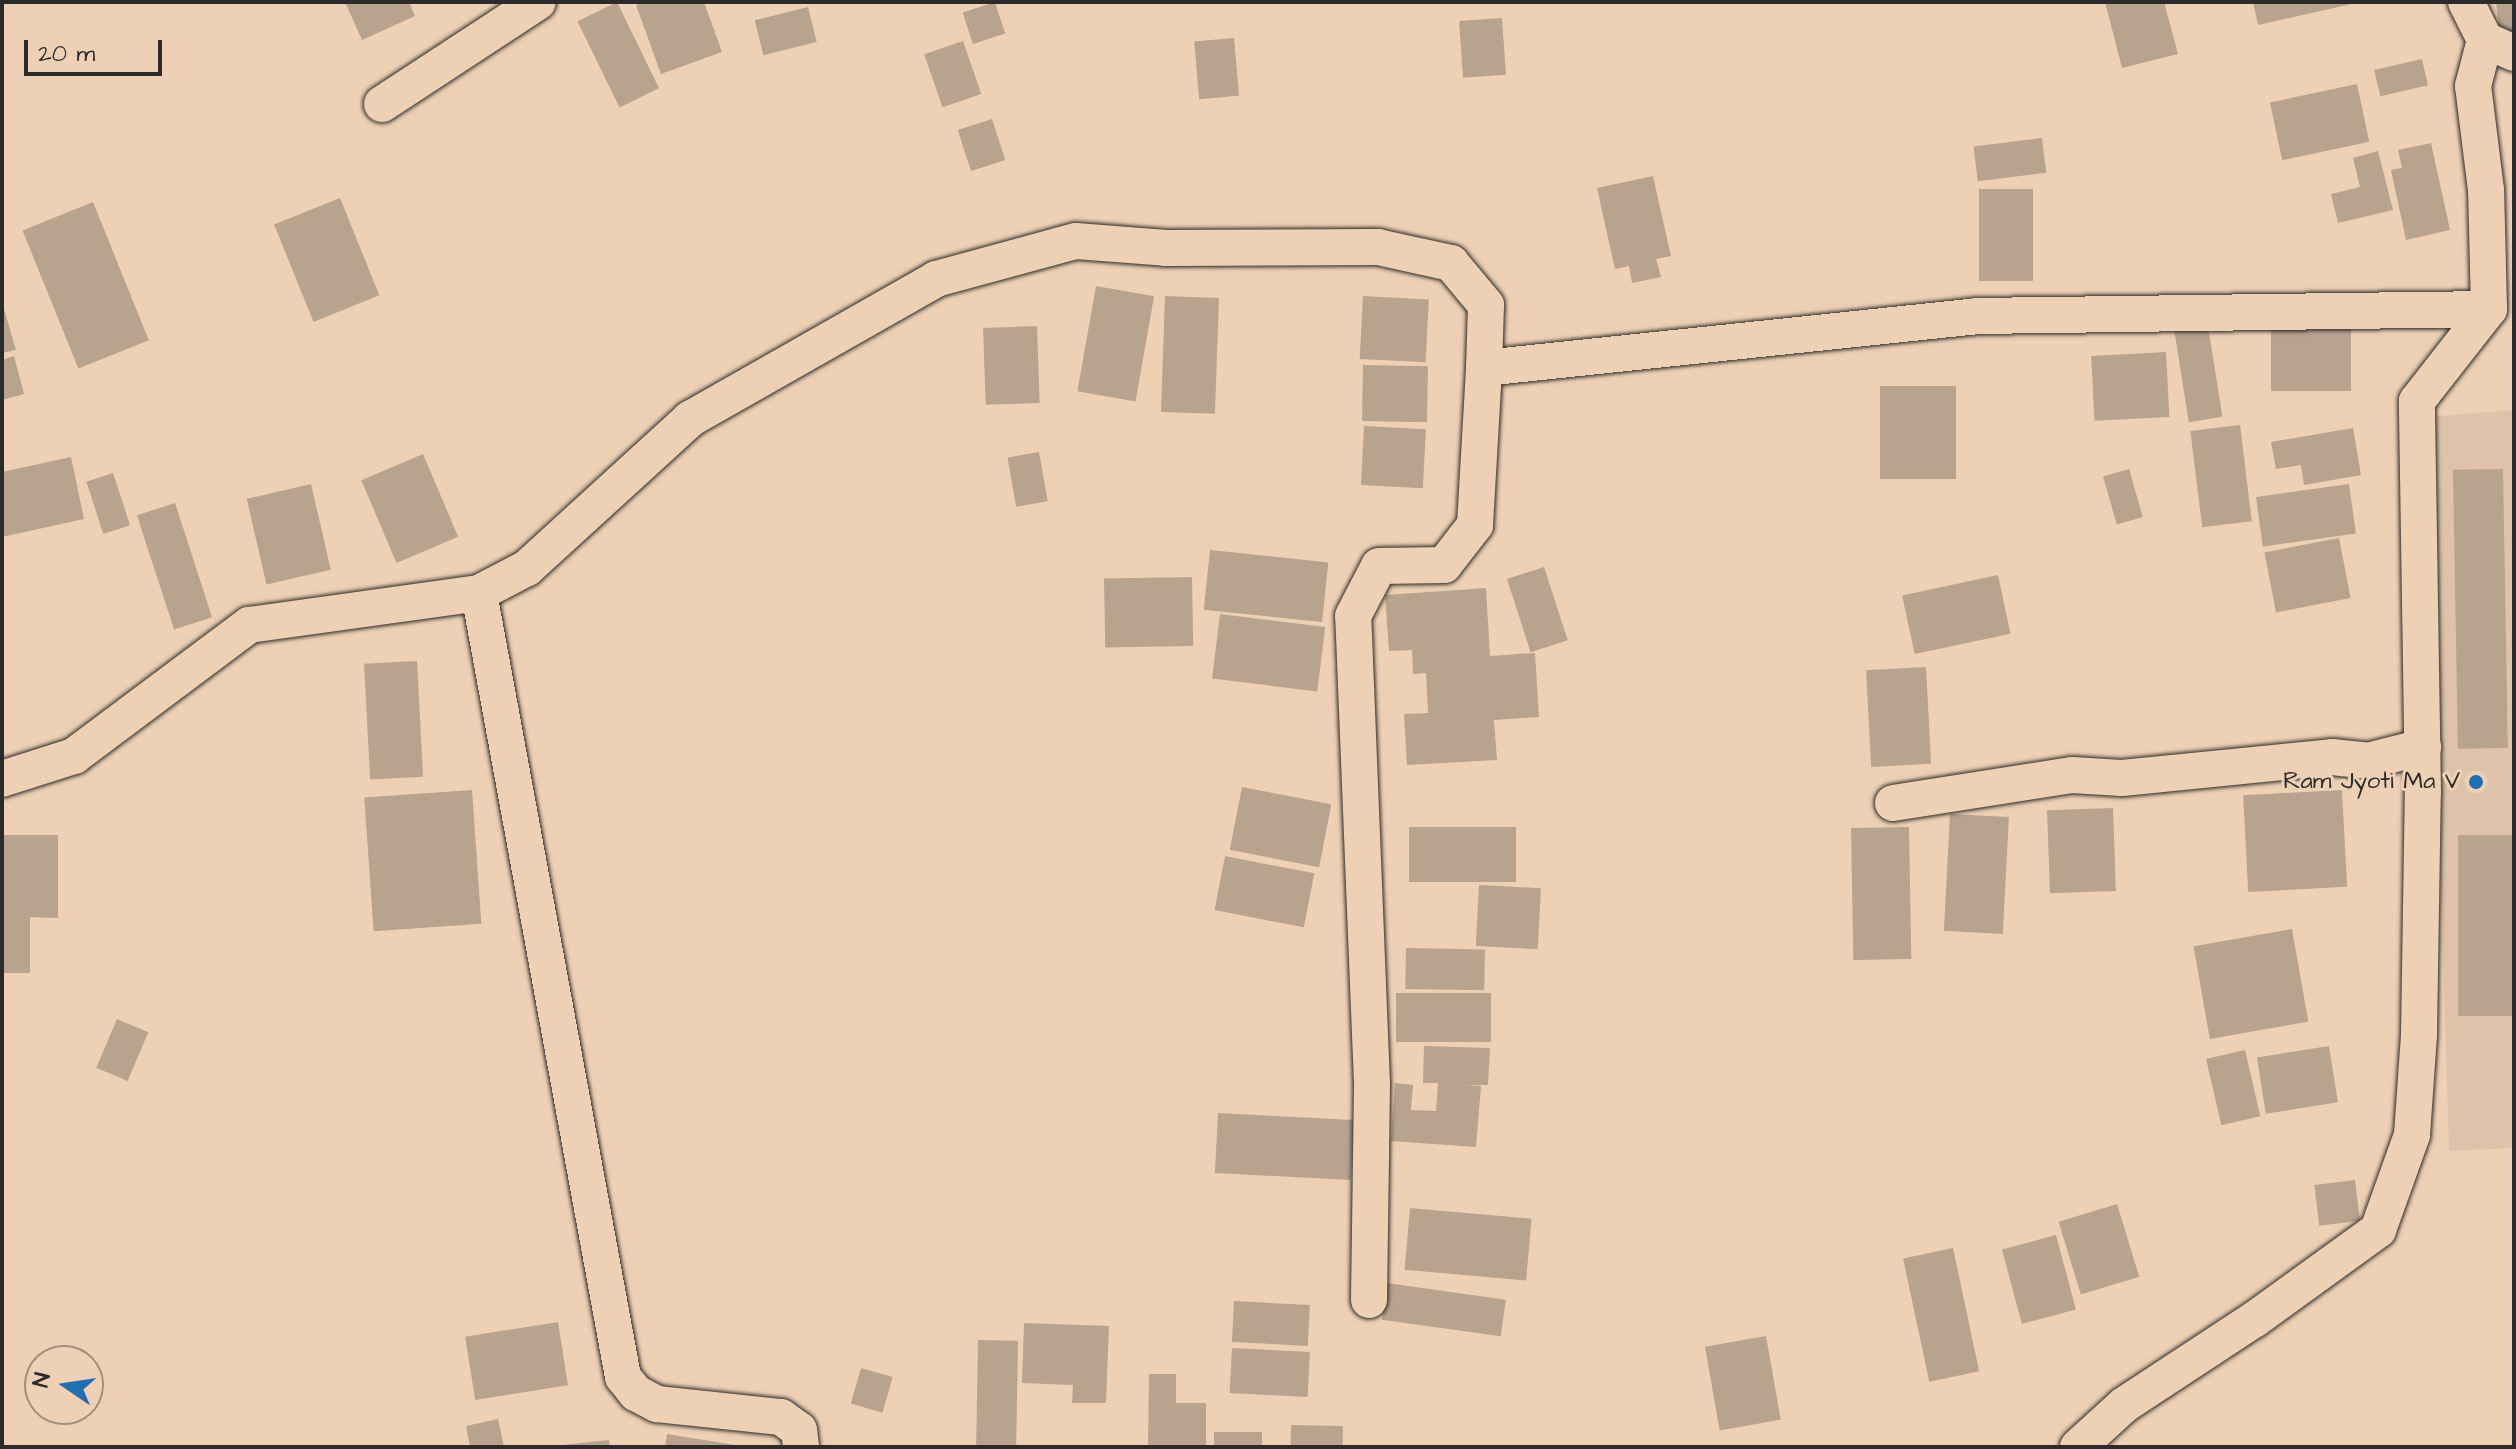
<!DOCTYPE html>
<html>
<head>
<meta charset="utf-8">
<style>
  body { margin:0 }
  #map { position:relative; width:2516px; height:1449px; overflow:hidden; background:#eed1b5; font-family:"Architects Daughter",sans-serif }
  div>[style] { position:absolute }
  .built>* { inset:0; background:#dec3aa }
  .building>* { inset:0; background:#b8a38f; transform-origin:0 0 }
  .roads { filter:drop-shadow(0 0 2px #2b2b2b) drop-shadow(0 0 2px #2b2b2b) }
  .street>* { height:36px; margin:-18px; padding:0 18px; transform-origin:18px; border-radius:18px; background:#eed1b5 }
  .dots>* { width:22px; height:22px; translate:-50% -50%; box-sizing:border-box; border:4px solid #eed1b5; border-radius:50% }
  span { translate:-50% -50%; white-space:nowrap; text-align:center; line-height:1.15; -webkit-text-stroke:6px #eed1b5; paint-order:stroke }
  .poi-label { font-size:24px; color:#2b2b2b }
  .right { translate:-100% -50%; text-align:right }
  .frame { position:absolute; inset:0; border:4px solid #2b2b2b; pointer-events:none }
  .north { position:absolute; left:24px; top:1345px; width:80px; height:80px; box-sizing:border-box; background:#eed1b5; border:2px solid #a08f7e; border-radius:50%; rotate:283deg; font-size:22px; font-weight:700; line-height:32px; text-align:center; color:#2b2b2b }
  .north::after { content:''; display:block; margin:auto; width:28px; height:36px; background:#1f6fb2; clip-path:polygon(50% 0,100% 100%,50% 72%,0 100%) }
  .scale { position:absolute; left:24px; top:40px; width:138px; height:36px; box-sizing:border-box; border:4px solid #2b2b2b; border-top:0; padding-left:10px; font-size:24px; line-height:28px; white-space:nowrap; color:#2b2b2b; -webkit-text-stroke:6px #eed1b5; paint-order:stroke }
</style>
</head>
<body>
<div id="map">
  <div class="built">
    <i style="clip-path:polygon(2514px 410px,2514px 1148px,2449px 1151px,2427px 417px)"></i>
  </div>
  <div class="building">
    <i style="clip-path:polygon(345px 2px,409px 2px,415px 16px,362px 40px)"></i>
    <i style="left:617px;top:2px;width:96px;height:44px;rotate:64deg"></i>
    <i style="clip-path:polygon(645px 2px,704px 2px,722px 52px,661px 74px,636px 5px)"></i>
    <i style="left:995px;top:2px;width:33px;height:34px;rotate:72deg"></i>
    <i style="clip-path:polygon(2105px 2px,2164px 2px,2178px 54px,2122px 68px)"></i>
    <i style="clip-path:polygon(2253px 2px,2356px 2px,2356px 3px,2258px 25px)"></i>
    <i style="clip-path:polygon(2496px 2px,2514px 2px,2514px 33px,2500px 35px)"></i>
    <i style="left:808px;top:7px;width:36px;height:55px;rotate:76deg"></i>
    <i style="left:1502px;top:18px;width:57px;height:43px;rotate:86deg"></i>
    <i style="left:1234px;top:38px;width:58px;height:40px;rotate:85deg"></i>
    <i style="left:963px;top:41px;width:56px;height:41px;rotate:71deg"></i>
    <i style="left:2422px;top:59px;width:27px;height:49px;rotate:77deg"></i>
    <i style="left:2357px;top:84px;width:59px;height:89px;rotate:78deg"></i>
    <i style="left:992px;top:119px;width:43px;height:36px;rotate:72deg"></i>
    <i style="left:2042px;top:138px;width:35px;height:69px;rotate:83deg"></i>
    <i style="clip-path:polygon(2431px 143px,2450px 230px,2406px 240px,2391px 170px,2402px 168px,2398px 150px)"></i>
    <i style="clip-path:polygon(2378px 151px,2393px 210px,2338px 223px,2331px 194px,2360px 187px,2353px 158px)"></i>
    <i style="clip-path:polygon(1653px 176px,1671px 256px,1656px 259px,1661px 277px,1632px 283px,1629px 266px,1615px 269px,1597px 188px)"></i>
    <i style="left:1979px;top:189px;width:54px;height:92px"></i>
    <i style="left:340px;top:198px;width:105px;height:71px;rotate:68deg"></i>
    <i style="left:93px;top:202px;width:149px;height:76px;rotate:68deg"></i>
    <i style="left:1096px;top:286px;width:59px;height:107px;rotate:10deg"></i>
    <i style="left:1165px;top:296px;width:54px;height:116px;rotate:2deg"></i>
    <i style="left:1363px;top:296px;width:66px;height:63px;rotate:3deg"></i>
    <i style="clip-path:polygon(2px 302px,16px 350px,2px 353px)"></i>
    <i style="left:2271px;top:324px;width:80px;height:67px"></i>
    <i style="left:1037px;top:326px;width:77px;height:54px;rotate:88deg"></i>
    <i style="left:2208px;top:326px;width:92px;height:34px;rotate:81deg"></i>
    <i style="left:2166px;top:352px;width:65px;height:75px;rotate:87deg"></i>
    <i style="clip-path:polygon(14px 356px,24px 394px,2px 400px,2px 360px)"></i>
    <i style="left:1363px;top:365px;width:65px;height:56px;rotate:1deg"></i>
    <i style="left:1880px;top:386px;width:76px;height:93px"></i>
    <i style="left:2240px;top:425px;width:97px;height:50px;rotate:83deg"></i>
    <i style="left:1364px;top:426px;width:62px;height:59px;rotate:3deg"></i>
    <i style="clip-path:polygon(2353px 428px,2361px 475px,2304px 485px,2301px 465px,2276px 469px,2271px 442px)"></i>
    <i style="left:1039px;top:452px;width:50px;height:32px;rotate:80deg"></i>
    <i style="left:423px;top:454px;width:90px;height:67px;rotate:67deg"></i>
    <i style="clip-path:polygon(71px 457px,84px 519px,2px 537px,2px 472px)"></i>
    <i style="left:2129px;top:469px;width:50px;height:27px;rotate:74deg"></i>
    <i style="left:2503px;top:469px;width:279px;height:50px;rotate:89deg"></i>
    <i style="left:113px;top:473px;width:55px;height:28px;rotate:72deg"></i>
    <i style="left:311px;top:484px;width:88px;height:66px;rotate:77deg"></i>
    <i style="left:2349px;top:484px;width:50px;height:94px;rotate:82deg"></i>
    <i style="left:175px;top:503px;width:120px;height:40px;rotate:72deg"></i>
    <i style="left:2339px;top:538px;width:61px;height:76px;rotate:79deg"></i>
    <i style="left:1210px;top:550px;width:119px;height:60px;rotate:6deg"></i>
    <i style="left:1544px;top:567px;width:77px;height:39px;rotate:72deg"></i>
    <i style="left:1998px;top:575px;width:60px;height:98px;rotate:78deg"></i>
    <i style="left:1192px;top:577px;width:69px;height:88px;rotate:89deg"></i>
    <i style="clip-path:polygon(1486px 588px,1490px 656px,1535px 653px,1539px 717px,1494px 720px,1497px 760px,1407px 765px,1404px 714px,1428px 713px,1426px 673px,1413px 674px,1412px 650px,1389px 651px,1385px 595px)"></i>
    <i style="left:1220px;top:614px;width:106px;height:65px;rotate:7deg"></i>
    <i style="left:417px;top:661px;width:116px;height:53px;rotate:87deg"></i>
    <i style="left:1926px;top:667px;width:97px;height:60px;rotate:87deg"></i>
    <i style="left:1242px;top:787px;width:91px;height:64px;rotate:11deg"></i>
    <i style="left:472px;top:790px;width:134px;height:108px;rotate:86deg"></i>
    <i style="left:2342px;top:790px;width:97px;height:99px;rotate:87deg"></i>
    <i style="left:2113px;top:808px;width:83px;height:66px;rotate:88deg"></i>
    <i style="left:1950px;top:814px;width:59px;height:117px;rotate:3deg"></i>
    <i style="left:1409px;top:827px;width:107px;height:55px"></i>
    <i style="left:1909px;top:827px;width:132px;height:58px;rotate:89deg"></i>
    <i style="clip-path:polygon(2px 835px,58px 835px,58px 918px,30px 917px,30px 973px,2px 973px)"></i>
    <i style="left:2514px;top:835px;width:181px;height:56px;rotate:90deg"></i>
    <i style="left:1225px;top:856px;width:91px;height:55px;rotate:11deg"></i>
    <i style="left:1479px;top:885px;width:62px;height:61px;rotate:3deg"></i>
    <i style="left:2292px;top:929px;width:94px;height:100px;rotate:80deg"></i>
    <i style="left:1406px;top:948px;width:79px;height:41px;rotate:1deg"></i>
    <i style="left:1396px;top:993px;width:95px;height:49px"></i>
    <i style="left:117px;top:1019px;width:34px;height:53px;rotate:23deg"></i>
    <i style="clip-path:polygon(1424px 1046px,1490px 1048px,1488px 1085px,1466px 1085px,1481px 1086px,1476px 1147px,1391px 1141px,1395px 1083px,1413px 1085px,1411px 1110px,1436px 1111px,1438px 1083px,1423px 1083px)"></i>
    <i style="left:2329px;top:1046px;width:57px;height:73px;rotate:81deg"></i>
    <i style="left:2245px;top:1050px;width:68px;height:40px;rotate:77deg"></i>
    <i style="left:1218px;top:1113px;width:136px;height:60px;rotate:3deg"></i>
    <i style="left:2355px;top:1180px;width:41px;height:41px;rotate:83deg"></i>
    <i style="left:2117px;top:1204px;width:76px;height:61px;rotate:73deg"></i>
    <i style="left:1410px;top:1208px;width:122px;height:62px;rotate:5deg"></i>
    <i style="left:2056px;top:1235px;width:77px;height:56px;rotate:75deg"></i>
    <i style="left:1953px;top:1248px;width:126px;height:51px;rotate:78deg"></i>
    <i style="left:1387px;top:1283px;width:120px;height:37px;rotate:8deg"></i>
    <i style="left:1234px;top:1301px;width:76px;height:41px;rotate:3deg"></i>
    <i style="left:558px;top:1322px;width:64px;height:94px;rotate:81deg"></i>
    <i style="clip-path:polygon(1024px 1323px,1109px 1326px,1106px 1403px,1072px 1403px,1073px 1385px,1022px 1383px)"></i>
    <i style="left:1766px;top:1336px;width:85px;height:62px;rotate:80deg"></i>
    <i style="left:978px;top:1340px;width:40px;height:107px;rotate:1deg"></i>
    <i style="left:1232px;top:1348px;width:78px;height:45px;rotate:3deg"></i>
    <i style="left:861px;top:1368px;width:33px;height:37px;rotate:16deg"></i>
    <i style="clip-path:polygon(1149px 1374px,1176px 1374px,1176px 1403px,1206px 1403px,1206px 1447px,1148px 1447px)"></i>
    <i style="clip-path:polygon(498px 1419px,504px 1447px,470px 1447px,466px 1426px)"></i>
    <i style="left:1291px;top:1425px;width:52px;height:22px;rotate:1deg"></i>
    <i style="left:1214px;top:1432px;width:48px;height:15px"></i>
    <i style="clip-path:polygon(667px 1434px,735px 1445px,735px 1447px,665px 1447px)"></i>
    <i style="clip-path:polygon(609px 1440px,610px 1447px,562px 1447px,562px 1445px)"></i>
  </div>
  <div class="roads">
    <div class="street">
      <i style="left:2466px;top:2px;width:42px;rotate:63.4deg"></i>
      <i style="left:2485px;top:40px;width:32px;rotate:24deg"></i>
      <i style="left:382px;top:104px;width:186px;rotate:-33.2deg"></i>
      <i style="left:479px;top:593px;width:797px;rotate:79.59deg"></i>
      <i style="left:623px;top:1377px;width:21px;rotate:51deg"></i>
      <i style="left:636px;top:1393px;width:24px;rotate:28deg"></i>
      <i style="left:657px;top:1404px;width:125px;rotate:6deg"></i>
      <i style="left:781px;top:1417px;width:22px;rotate:36deg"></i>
      <i style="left:799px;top:1430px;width:17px;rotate:83deg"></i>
      <i style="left:2px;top:779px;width:76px;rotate:-17.7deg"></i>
      <i style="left:74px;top:756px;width:219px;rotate:-36.8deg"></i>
      <i style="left:249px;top:625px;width:232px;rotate:-7.9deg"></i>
      <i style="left:479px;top:593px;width:54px;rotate:-27.5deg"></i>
      <i style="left:527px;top:568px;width:221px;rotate:-42.4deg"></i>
      <i style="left:690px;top:419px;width:283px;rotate:-29.6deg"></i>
      <i style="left:936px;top:279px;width:145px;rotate:-15.2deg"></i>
      <i style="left:1076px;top:241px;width:90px;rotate:4.4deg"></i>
      <i style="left:1166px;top:248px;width:212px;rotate:-0.3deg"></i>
      <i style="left:1378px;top:247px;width:75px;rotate:12.4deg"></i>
      <i style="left:1451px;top:263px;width:55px;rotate:50.2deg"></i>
      <i style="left:1486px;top:305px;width:63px;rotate:91.8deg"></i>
      <i style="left:1484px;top:368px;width:495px;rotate:-6deg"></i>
      <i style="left:1976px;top:316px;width:513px;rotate:-0.78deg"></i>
      <i style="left:1893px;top:803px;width:181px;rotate:-8.9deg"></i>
      <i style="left:2072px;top:775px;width:50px;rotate:3.4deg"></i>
      <i style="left:2122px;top:778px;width:211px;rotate:-5.7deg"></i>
      <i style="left:2332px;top:757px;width:36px;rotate:6deg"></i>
      <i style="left:2368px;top:761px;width:57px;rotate:-14.3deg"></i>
      <i style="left:1369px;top:1300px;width:216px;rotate:-89.2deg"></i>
      <i style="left:1372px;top:1084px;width:468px;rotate:-92.3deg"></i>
      <i style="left:1353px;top:616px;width:56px;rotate:-62.5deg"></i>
      <i style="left:1379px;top:566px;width:65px;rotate:-0.9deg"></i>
      <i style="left:1444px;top:565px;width:51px;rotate:-52.2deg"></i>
      <i style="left:1475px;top:525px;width:157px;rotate:-86.7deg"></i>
      <i style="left:2078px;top:1447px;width:62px;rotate:-42.4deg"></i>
      <i style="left:2124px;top:1405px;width:157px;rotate:-33.3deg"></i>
      <i style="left:2255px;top:1319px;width:152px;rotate:-35.9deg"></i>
      <i style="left:2378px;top:1230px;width:101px;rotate:-70.3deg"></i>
      <i style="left:2412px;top:1135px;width:100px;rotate:-86deg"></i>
      <i style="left:2419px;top:1035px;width:242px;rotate:-89.1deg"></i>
      <i style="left:2423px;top:793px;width:392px;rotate:-90.9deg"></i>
      <i style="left:2417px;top:401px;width:117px;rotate:-52deg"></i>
      <i style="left:2489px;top:309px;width:119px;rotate:-91.4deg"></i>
      <i style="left:2486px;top:190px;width:105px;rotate:-97.1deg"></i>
      <i style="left:2473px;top:86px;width:48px;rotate:-75.4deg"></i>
    </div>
  </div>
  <div class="dots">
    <i style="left:2476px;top:782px;background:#1f6fb2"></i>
  </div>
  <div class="poi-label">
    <span class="right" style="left:2460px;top:782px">Ram Jyoti Ma V</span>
  </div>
  <div class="frame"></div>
  <div class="north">N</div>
  <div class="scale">20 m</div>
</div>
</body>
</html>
